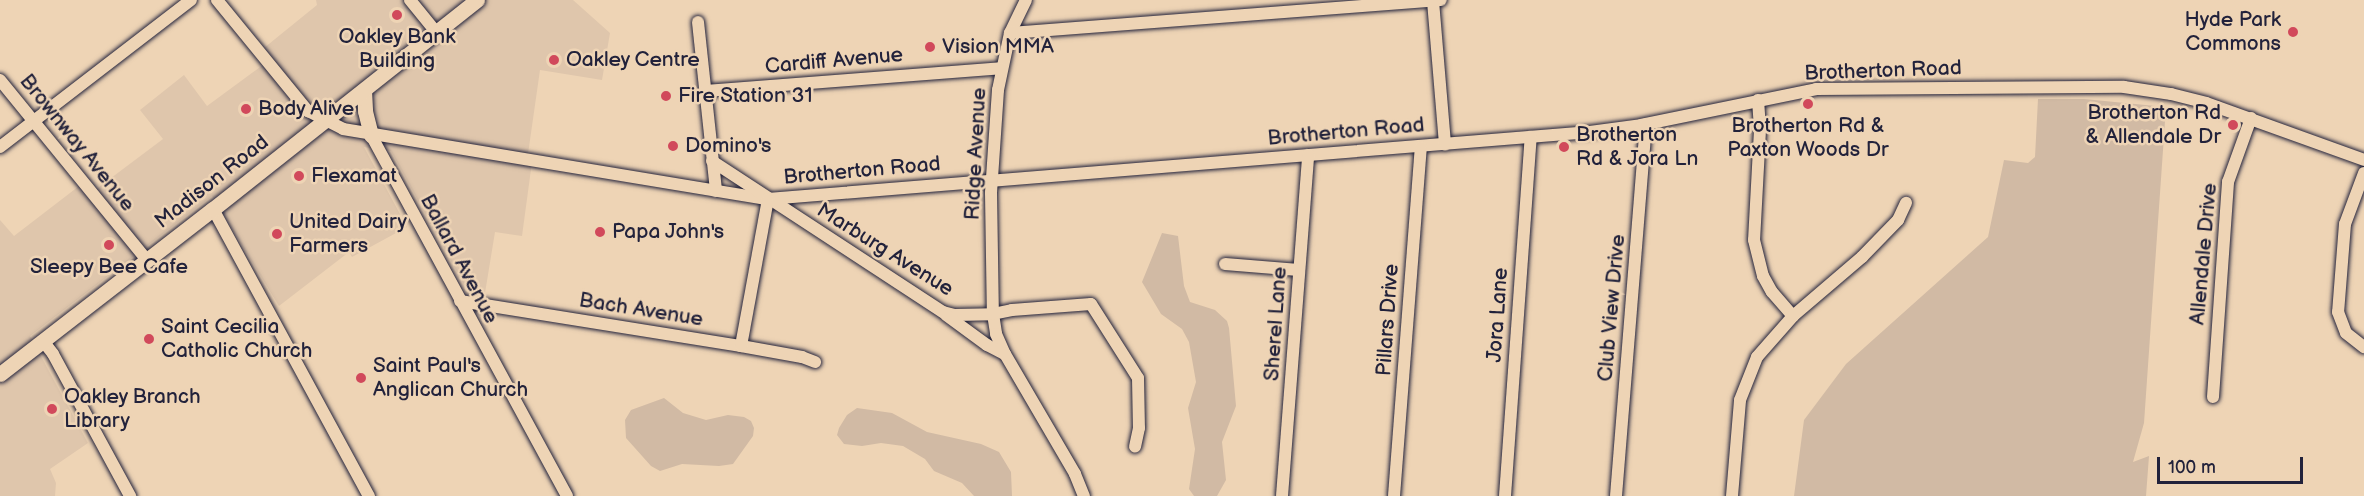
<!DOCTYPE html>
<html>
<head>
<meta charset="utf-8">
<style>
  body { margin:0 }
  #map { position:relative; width:2364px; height:496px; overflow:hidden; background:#eed4b5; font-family:"Balsamiq Sans",sans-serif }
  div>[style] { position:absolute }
  .built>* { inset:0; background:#dfc6ac }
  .green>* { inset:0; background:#d1baa4 }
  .roads { filter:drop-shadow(0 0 2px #22223b) drop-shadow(0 0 2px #22223b) }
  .minor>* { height:12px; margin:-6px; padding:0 6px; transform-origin:6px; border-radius:6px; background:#eed4b5 }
  .major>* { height:15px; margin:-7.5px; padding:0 7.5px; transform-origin:7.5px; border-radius:7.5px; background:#eed4b5 }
  .dots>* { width:16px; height:16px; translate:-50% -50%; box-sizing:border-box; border:3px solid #eed4b5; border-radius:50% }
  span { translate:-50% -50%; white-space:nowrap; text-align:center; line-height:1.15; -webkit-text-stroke:5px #eed4b5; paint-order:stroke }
  .poi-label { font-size:21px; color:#22223b }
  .right { translate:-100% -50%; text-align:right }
  .left { translate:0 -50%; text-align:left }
  .street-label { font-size:21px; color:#22223b }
  .scale { position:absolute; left:2157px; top:457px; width:146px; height:27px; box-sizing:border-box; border:3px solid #22223b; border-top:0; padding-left:8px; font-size:18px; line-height:21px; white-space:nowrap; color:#22223b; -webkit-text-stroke:4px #eed4b5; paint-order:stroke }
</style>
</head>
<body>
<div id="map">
  <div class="built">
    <i style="clip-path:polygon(316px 0,573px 0,610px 33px,602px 80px,540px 70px,527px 161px,532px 162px,522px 236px,495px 232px,485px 293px,467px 290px,391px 151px,364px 147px,407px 227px,352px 257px,349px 252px,279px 306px,212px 196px,30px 336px,88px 443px,50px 469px,56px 483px,55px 496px,0 496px,0 220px,14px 236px,83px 183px,91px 193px,163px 139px,140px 110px,184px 75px,207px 106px,267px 62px,259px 52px,317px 5px)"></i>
  </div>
  <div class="green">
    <i style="clip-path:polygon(2038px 99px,2084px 99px,2166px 107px,2144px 423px,2133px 462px,2149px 456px,2146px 496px,1794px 496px,1804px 420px,1846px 364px,1988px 237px,2004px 160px,2028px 163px,2035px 157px)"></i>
    <i style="clip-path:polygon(1162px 233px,1178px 236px,1184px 286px,1190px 302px,1215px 310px,1227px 321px,1229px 328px,1236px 406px,1222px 442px,1226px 480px,1217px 496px,1194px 496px,1189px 489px,1195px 449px,1188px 408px,1196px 382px,1189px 342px,1182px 329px,1161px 314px,1142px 282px)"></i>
    <i style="clip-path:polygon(664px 398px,683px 413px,706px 420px,728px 415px,744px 417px,751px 421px,754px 428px,753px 436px,733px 464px,719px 466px,682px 464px,660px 471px,651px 466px,626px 438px,625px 420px,631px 410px)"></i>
    <i style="clip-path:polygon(857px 408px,892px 413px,927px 432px,981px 444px,999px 452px,1011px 472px,1012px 496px,974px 496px,962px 483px,934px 471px,925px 459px,903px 446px,881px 443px,862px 446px,844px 444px,837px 435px,839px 428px,847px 415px)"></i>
  </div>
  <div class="roads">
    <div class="minor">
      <i style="left:217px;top:0;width:144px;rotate:50.7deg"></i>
      <i style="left:308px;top:111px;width:39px;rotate:27deg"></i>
      <i style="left:343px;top:129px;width:431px;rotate:9.4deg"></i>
      <i style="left:768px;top:199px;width:825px;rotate:-4.66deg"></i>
      <i style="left:1590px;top:132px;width:51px;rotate:-7.8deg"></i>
      <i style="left:1641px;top:125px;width:179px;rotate:-11.6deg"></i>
      <i style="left:1816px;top:89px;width:308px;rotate:-0.4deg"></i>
      <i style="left:2124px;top:87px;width:48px;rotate:8.5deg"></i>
      <i style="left:2171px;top:94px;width:36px;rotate:14deg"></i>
      <i style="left:2206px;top:103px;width:168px;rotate:19.8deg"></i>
      <i style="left:410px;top:0;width:41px;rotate:50.9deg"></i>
      <i style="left:1026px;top:0;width:37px;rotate:116deg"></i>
      <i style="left:1010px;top:33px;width:58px;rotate:101.9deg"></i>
      <i style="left:998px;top:90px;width:103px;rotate:93.9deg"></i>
      <i style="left:991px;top:193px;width:121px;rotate:89.1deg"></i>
      <i style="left:993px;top:314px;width:20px;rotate:81deg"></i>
      <i style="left:996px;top:334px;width:22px;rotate:66deg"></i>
      <i style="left:1005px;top:354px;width:139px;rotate:59.7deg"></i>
      <i style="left:1075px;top:474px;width:24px;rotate:68deg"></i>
      <i style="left:1433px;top:1px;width:144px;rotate:85.2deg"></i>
      <i style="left:698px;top:22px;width:170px;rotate:83.9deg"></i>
      <i style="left:1010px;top:33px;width:432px;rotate:-4.4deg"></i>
      <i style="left:0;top:80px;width:232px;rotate:50.8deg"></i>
      <i style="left:705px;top:91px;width:297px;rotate:-4.4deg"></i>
      <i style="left:1758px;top:100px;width:30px;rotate:86deg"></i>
      <i style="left:1760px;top:130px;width:110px;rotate:93.1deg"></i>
      <i style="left:1754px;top:240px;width:37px;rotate:76deg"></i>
      <i style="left:1763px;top:276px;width:18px;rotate:61deg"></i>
      <i style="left:1772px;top:292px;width:32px;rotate:49deg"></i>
      <i style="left:371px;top:135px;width:411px;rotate:61.5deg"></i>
      <i style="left:0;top:147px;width:241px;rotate:-37.6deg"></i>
      <i style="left:712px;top:161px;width:276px;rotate:33.2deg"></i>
      <i style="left:943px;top:312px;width:11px;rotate:15deg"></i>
      <i style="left:954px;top:315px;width:39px;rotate:-1deg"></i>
      <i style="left:993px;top:314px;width:19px;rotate:-12deg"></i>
      <i style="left:1012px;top:310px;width:79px;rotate:-4.3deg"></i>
      <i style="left:1091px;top:304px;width:88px;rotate:57.6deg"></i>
      <i style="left:1138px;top:378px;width:50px;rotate:88.9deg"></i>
      <i style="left:1139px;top:428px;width:19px;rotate:102deg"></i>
      <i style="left:2364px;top:173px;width:54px;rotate:110.4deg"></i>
      <i style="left:2345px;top:224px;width:88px;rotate:94.5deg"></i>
      <i style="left:2338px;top:312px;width:22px;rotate:69deg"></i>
      <i style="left:2346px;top:333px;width:23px;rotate:38deg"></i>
      <i style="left:213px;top:209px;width:327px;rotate:61.5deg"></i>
      <i style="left:1225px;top:264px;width:74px;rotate:4.6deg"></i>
      <i style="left:460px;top:301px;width:285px;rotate:9.1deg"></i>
      <i style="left:741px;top:346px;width:62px;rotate:10.2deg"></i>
      <i style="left:802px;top:357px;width:14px;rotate:21deg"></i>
      <i style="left:946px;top:315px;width:51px;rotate:36.2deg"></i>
      <i style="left:987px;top:345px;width:20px;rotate:27deg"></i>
      <i style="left:43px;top:341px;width:16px;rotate:52deg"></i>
      <i style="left:53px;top:354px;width:162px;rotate:61.5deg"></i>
      <i style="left:741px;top:346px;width:149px;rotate:-79.6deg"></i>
      <i style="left:2213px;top:397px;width:216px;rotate:-86deg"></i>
      <i style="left:2228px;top:182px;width:68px;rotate:-70.2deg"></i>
      <i style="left:1282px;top:496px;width:342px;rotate:-85.6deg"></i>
      <i style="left:1394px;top:496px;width:350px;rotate:-85.6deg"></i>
      <i style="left:1505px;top:496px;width:360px;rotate:-85.9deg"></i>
      <i style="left:1616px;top:496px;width:373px;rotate:-85.4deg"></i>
      <i style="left:1732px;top:496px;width:96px;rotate:-85.2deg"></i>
      <i style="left:1740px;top:400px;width:46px;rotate:-68.4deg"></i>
      <i style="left:1757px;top:357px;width:55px;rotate:-48.7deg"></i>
      <i style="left:1793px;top:316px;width:91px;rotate:-40.5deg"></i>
      <i style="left:1862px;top:257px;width:52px;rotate:-45.8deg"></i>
      <i style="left:1898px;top:220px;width:19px;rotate:-65deg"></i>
    </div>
    <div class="major">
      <i style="left:364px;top:90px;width:21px;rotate:87deg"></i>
      <i style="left:365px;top:111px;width:25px;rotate:76deg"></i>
      <i style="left:0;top:374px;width:269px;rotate:-37.8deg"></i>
      <i style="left:213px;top:209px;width:337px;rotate:-38.4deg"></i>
    </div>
  </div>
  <div class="dots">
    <i style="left:397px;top:15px;background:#d1495b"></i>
    <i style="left:2293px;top:32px;background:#d1495b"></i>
    <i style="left:930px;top:47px;background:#d1495b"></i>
    <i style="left:554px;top:60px;background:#d1495b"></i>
    <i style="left:666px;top:96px;background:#d1495b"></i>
    <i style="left:1808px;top:104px;background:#d1495b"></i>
    <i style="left:246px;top:109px;background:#d1495b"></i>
    <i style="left:2233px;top:125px;background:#d1495b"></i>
    <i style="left:673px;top:146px;background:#d1495b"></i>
    <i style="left:1564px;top:147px;background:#d1495b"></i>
    <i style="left:299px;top:176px;background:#d1495b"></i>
    <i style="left:600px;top:232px;background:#d1495b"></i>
    <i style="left:277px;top:234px;background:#d1495b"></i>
    <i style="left:109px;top:245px;background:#d1495b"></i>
    <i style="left:149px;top:339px;background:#d1495b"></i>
    <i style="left:361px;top:378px;background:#d1495b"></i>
    <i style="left:52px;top:409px;background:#d1495b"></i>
  </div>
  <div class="poi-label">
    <span class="right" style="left:2281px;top:32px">Hyde Park<br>Commons</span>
    <span style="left:397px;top:49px">Oakley Bank<br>Building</span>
    <span class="left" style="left:942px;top:47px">Vision MMA</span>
    <span class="left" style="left:566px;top:60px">Oakley Centre</span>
    <span class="left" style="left:678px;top:96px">Fire Station 31</span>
    <span class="left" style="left:258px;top:109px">Body Alive</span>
    <span class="right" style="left:2221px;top:125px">Brotherton Rd<br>&amp; Allendale Dr</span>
    <span style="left:1808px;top:138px">Brotherton Rd &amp;<br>Paxton Woods Dr</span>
    <span class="left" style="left:1576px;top:147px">Brotherton<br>Rd &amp; Jora Ln</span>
    <span class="left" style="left:685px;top:146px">Domino's</span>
    <span class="left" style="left:311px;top:176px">Flexamat</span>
    <span class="left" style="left:289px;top:234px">United Dairy<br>Farmers</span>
    <span class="left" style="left:612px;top:232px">Papa John's</span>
    <span style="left:109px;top:267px">Sleepy Bee Cafe</span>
    <span class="left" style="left:161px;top:339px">Saint Cecilia<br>Catholic Church</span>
    <span class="left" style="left:373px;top:378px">Saint Paul's<br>Anglican Church</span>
    <span class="left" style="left:64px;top:409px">Oakley Branch<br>Library</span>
  </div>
  <div class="street-label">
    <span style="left:834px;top:61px;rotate:-5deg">Cardiff Avenue</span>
    <span style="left:1883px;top:71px;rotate:-2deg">Brotherton Road</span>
    <span style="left:1346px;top:132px;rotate:-5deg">Brotherton Road</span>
    <span style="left:77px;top:143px;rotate:51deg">Brownway Avenue</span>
    <span style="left:976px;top:154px;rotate:-87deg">Ridge Avenue</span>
    <span style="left:862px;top:171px;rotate:-5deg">Brotherton Road</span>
    <span style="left:212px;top:182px;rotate:-38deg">Madison Road</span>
    <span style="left:885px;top:250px;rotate:32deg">Marburg Avenue</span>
    <span style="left:2204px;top:254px;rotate:-85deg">Allendale Drive</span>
    <span style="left:459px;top:259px;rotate:62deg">Ballard Avenue</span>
    <span style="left:1612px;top:308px;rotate:-85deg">Club View Drive</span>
    <span style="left:641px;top:310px;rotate:9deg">Bach Avenue</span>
    <span style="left:1498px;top:315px;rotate:-86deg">Jora Lane</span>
    <span style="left:1388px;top:320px;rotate:-86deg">Pillars Drive</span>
    <span style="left:1276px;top:324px;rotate:-86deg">Sherel Lane</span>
  </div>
  <div class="scale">100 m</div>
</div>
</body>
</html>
